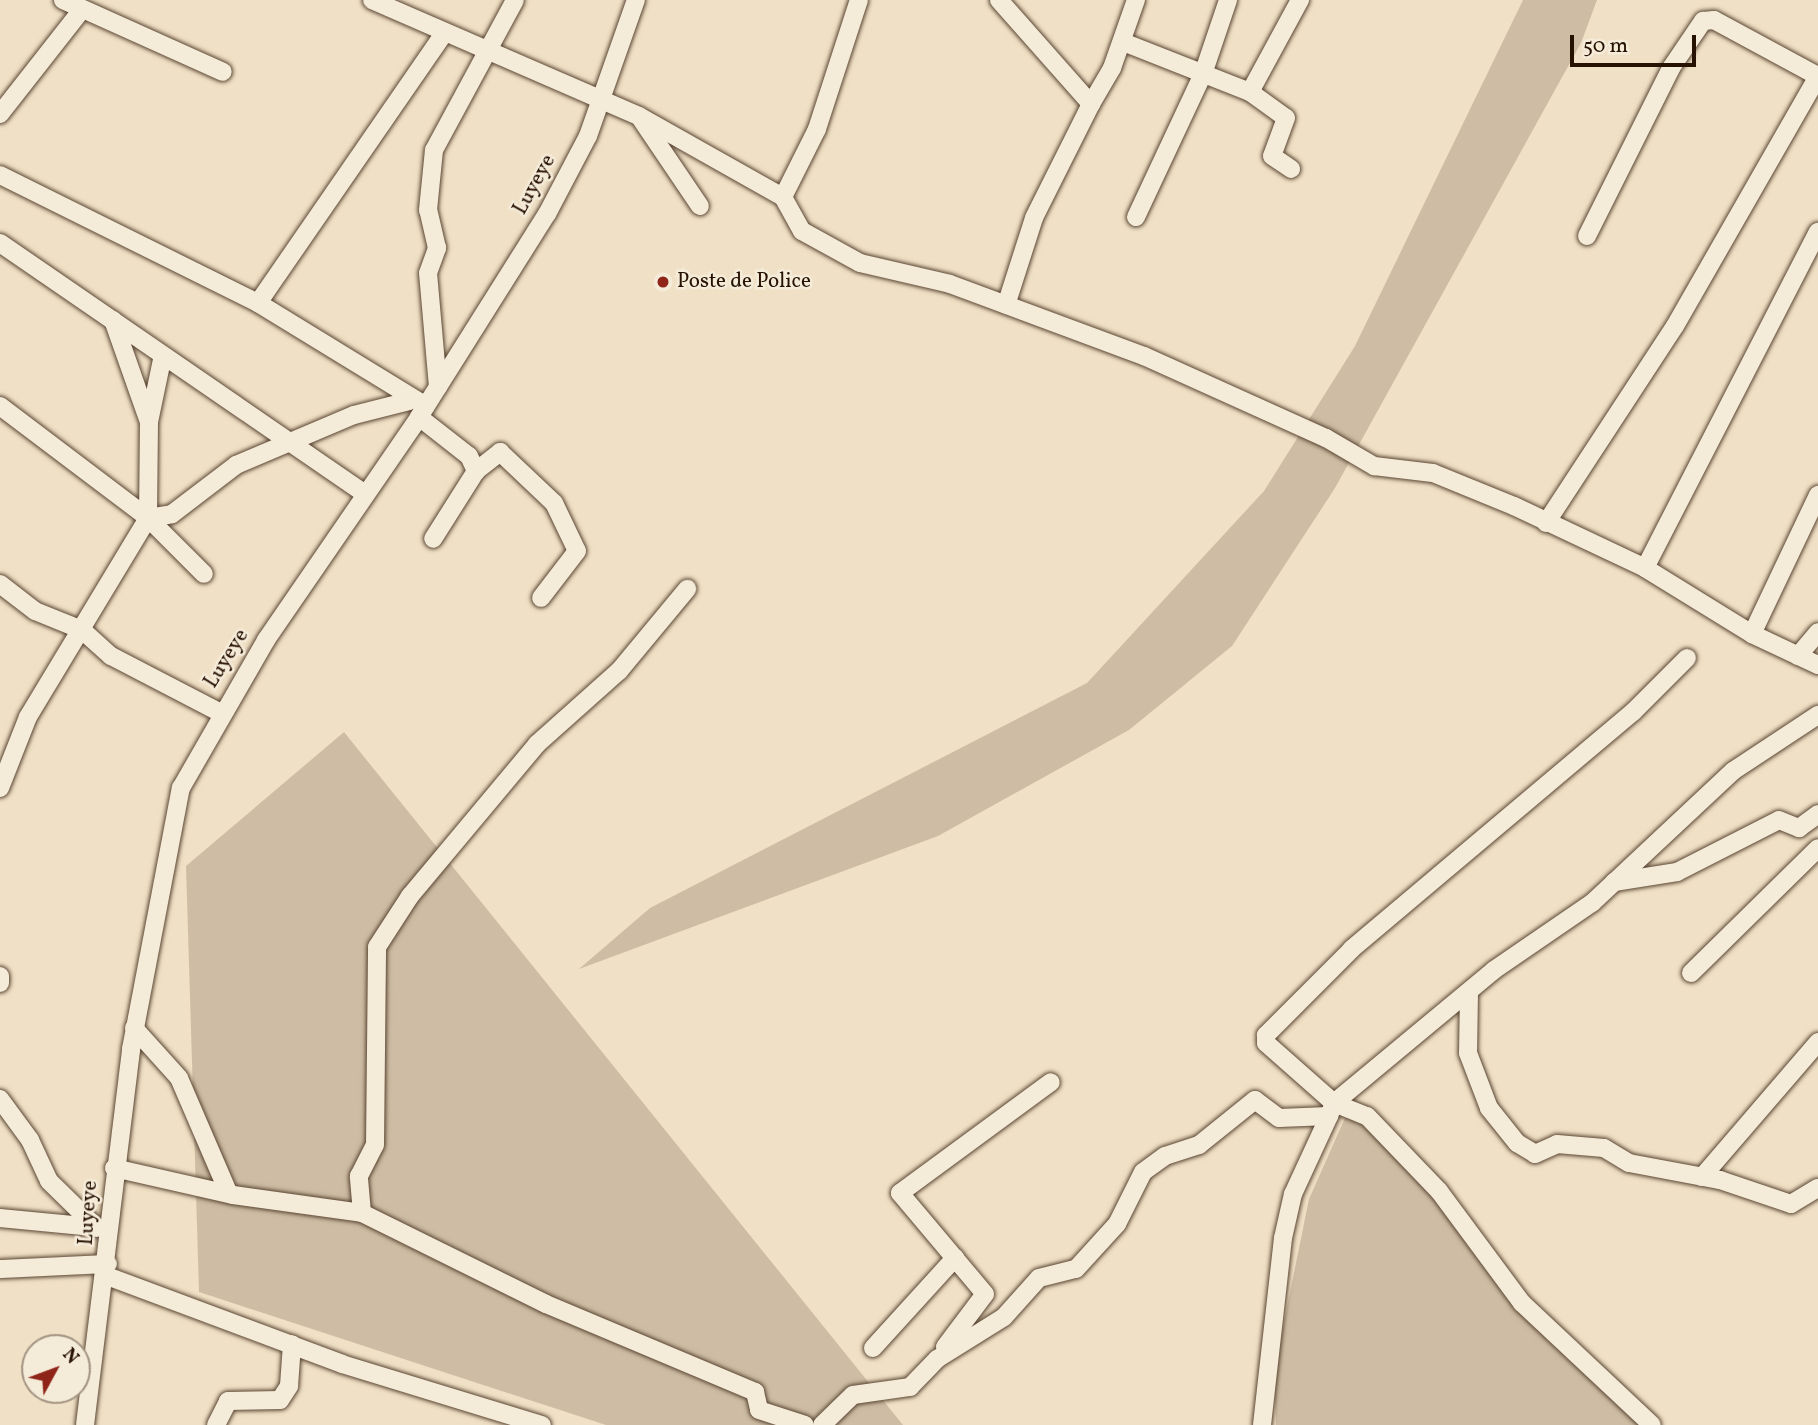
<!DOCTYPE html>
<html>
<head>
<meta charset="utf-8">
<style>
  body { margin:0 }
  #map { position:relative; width:1818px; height:1425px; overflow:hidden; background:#f0e0c5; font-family:Vollkorn,serif }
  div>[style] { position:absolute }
  .green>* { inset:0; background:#cebda4 }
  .roads { filter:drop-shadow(0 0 2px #594532) drop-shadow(0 0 2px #594532) }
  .minor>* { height:18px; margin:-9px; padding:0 9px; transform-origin:9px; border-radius:9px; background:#f5ebd9 }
  .dots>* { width:19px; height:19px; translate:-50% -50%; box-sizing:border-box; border:4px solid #f5ebd9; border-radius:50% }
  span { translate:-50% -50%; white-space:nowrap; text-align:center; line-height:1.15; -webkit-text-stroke:5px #f5ebd9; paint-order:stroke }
  .street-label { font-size:21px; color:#271101 }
  .poi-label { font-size:21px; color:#271101 }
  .left { translate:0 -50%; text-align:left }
  .north { position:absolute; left:21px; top:1334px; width:70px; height:70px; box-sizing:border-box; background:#f5ebd9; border:2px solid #a39483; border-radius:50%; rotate:49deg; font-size:19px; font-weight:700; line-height:28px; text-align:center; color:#271101 }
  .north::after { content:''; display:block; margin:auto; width:24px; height:32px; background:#8f2418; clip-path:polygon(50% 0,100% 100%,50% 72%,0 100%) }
  .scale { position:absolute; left:1570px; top:35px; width:126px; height:32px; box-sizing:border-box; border:4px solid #271101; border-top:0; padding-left:9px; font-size:21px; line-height:24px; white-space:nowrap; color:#271101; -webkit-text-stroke:5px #f5ebd9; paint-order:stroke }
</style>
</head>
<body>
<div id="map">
  <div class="green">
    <i style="clip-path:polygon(1523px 0,1597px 0,1581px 43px,1335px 488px,1232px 646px,1129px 730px,938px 836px,579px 969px,650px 908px,1087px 683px,1264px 491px,1355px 346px)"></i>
    <i style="clip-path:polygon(344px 732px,903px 1425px,606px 1425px,199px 1292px,186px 866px)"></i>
    <i style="clip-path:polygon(1366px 1116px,1482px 1251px,1509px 1300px,1645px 1425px,1276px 1425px,1274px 1371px,1309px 1199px,1345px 1118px)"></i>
  </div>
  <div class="roads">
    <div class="minor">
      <i style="left:63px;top:0;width:175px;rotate:24.2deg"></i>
      <i style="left:372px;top:0;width:291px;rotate:23.5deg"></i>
      <i style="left:639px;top:116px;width:165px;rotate:29.4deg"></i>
      <i style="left:783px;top:197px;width:39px;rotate:61deg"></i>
      <i style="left:802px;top:231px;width:66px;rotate:28.9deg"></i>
      <i style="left:860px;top:263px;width:92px;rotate:13.1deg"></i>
      <i style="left:950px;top:284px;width:207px;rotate:20.4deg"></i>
      <i style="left:1144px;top:356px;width:200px;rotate:24.3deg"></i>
      <i style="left:1326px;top:438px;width:56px;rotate:30.3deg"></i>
      <i style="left:1374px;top:466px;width:59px;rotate:6.8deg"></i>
      <i style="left:1433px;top:473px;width:87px;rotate:22.2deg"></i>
      <i style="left:1514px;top:506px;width:145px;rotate:25.3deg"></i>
      <i style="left:1645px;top:568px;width:126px;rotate:31.7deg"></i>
      <i style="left:1752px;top:634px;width:73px;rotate:25.2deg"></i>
      <i style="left:999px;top:0;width:139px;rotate:48.5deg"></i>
      <i style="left:1091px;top:104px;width:127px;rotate:116.6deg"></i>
      <i style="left:1034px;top:218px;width:91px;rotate:107.8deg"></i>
      <i style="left:1123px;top:42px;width:136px;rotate:21.5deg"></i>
      <i style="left:1250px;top:92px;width:44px;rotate:35.8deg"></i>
      <i style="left:1286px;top:118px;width:40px;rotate:110.2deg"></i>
      <i style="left:1272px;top:156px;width:23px;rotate:34deg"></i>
      <i style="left:1250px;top:92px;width:105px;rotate:-61.5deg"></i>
      <i style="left:1091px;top:104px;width:42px;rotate:-59.7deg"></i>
      <i style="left:1112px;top:68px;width:72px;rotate:-70.6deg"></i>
      <i style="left:0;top:114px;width:130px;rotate:-51.9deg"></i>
      <i style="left:641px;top:119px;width:105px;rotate:55.9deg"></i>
      <i style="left:0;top:175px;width:288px;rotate:26.4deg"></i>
      <i style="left:258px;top:303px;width:197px;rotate:31.5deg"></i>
      <i style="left:783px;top:197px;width:76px;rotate:-63.4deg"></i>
      <i style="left:817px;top:129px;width:136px;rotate:-72deg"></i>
      <i style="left:1136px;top:217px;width:158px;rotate:-64.9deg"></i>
      <i style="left:1203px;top:74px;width:78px;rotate:-71.3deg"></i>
      <i style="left:1587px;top:236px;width:188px;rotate:-63.4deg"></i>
      <i style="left:1671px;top:68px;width:57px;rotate:-55.8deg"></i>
      <i style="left:1703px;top:21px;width:11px;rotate:-5deg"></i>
      <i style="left:1714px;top:20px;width:114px;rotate:28.4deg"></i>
      <i style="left:0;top:243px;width:439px;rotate:34.5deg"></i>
      <i style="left:258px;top:303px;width:328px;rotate:-55.4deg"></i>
      <i style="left:113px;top:320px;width:108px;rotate:70.6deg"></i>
      <i style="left:438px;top:387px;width:114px;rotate:-95deg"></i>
      <i style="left:428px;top:273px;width:27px;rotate:-70deg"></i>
      <i style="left:437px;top:248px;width:39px;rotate:-103deg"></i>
      <i style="left:428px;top:210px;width:60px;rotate:-84.3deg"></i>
      <i style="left:434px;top:150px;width:170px;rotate:-61.6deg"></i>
      <i style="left:0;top:406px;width:186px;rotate:37.1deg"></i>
      <i style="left:148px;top:518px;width:79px;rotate:45deg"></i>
      <i style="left:419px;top:417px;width:63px;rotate:38deg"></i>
      <i style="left:469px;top:456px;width:17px;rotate:65deg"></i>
      <i style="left:476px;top:471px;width:80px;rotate:122.3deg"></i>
      <i style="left:476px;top:471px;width:31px;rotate:-38deg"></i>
      <i style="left:500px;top:452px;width:74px;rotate:43.4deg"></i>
      <i style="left:554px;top:503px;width:53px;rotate:64.4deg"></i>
      <i style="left:577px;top:551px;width:59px;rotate:127.5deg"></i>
      <i style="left:148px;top:518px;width:24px;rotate:-9deg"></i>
      <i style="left:172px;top:514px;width:81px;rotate:-37.4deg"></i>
      <i style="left:236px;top:465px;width:128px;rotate:-23deg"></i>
      <i style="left:354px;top:415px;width:57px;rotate:-14.3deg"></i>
      <i style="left:1546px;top:523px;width:235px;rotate:-56.8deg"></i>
      <i style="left:1675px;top:326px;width:288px;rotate:-60.2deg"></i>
      <i style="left:1645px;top:568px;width:378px;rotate:-62.8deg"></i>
      <i style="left:0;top:584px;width:44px;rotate:37.6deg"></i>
      <i style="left:35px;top:611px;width:51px;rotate:22deg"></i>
      <i style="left:82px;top:630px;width:39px;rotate:42deg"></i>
      <i style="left:111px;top:656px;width:124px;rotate:27.4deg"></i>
      <i style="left:1752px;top:634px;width:154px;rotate:-64.6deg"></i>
      <i style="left:1798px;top:656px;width:31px;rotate:-50deg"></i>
      <i style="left:1687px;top:658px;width:76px;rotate:135deg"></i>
      <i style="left:1633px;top:712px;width:368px;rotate:139.9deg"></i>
      <i style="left:1352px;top:949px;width:122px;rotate:135deg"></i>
      <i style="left:1266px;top:1035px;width:8px;rotate:90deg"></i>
      <i style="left:1266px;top:1043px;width:91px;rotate:41.4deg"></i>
      <i style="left:1334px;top:1103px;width:208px;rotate:-39.7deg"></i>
      <i style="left:1494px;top:970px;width:119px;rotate:-34.4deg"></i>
      <i style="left:1592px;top:903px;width:193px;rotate:-43.1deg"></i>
      <i style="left:1733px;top:771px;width:102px;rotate:-33.4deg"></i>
      <i style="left:0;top:788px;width:76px;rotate:-68.5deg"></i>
      <i style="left:28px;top:717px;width:232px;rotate:-58.9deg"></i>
      <i style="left:148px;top:518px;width:96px;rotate:-89.4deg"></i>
      <i style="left:149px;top:422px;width:68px;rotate:-78.2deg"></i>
      <i style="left:1614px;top:882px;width:64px;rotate:-9deg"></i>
      <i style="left:1677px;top:872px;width:114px;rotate:-27deg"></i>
      <i style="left:1779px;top:820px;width:22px;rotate:22deg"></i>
      <i style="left:1799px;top:828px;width:24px;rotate:-36deg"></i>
      <i style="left:1691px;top:973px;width:178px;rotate:-44.5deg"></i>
      <i style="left:0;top:976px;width:7px;rotate:90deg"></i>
      <i style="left:1469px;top:992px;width:61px;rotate:90.9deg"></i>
      <i style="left:1468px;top:1053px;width:59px;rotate:69.1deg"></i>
      <i style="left:1489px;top:1108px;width:45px;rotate:51.3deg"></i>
      <i style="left:1517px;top:1143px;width:21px;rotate:31deg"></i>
      <i style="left:1535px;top:1154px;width:24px;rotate:-24deg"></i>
      <i style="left:1557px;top:1144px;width:47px;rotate:4.9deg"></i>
      <i style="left:1604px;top:1148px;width:29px;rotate:31deg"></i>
      <i style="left:1629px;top:1163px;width:93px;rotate:10.6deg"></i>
      <i style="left:1720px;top:1180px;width:75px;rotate:18.7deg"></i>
      <i style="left:1791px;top:1204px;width:31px;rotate:-31deg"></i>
      <i style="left:134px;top:1028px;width:67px;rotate:48deg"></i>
      <i style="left:179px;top:1078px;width:126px;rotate:66.7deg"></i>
      <i style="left:0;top:1099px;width:51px;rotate:53.8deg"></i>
      <i style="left:30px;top:1140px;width:45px;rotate:65.1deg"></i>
      <i style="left:49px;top:1181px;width:67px;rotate:44.4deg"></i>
      <i style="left:114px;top:1168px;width:122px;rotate:12.8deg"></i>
      <i style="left:233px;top:1195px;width:130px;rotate:7.9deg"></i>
      <i style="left:362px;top:1213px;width:205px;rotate:26.3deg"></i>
      <i style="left:546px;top:1304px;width:227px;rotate:22.8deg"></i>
      <i style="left:755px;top:1392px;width:18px;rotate:77deg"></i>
      <i style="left:759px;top:1410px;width:48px;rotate:18.1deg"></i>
      <i style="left:1702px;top:1177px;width:178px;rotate:-49.3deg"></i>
      <i style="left:362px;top:1213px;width:37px;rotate:-95deg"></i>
      <i style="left:359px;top:1176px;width:35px;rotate:-63deg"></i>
      <i style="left:375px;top:1145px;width:198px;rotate:-89.4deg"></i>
      <i style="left:377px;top:947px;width:61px;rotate:-57.1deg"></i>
      <i style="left:410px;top:896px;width:198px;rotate:-50.1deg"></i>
      <i style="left:537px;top:744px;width:110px;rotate:-41.7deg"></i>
      <i style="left:619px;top:671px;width:107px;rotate:-50.3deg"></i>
      <i style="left:0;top:1218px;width:94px;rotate:5.5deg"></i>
      <i style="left:0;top:1269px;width:108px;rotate:-2.7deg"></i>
      <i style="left:107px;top:1276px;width:251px;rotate:20.5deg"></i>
      <i style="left:342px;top:1364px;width:209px;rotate:17deg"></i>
      <i style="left:945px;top:1347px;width:66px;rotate:-53deg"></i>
      <i style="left:985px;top:1294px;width:132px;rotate:-130.1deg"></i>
      <i style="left:900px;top:1193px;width:187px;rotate:-36.3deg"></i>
      <i style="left:873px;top:1348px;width:122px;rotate:-47.7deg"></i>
      <i style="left:85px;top:1425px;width:379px;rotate:-83deg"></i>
      <i style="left:131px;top:1049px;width:266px;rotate:-79.2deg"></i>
      <i style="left:181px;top:788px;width:171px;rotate:-60.1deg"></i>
      <i style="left:266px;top:640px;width:270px;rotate:-55.5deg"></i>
      <i style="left:419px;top:417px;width:240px;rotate:-57.8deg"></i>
      <i style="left:547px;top:214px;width:88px;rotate:-62.3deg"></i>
      <i style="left:588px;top:136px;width:144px;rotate:-70.6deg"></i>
      <i style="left:216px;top:1425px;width:27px;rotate:-63deg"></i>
      <i style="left:228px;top:1401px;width:52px;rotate:-1.1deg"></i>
      <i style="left:280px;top:1400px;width:17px;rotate:-57deg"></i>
      <i style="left:289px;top:1386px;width:42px;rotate:-85.9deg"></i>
      <i style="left:822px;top:1425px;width:43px;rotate:-44.1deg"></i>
      <i style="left:853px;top:1395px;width:58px;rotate:-8deg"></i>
      <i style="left:910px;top:1387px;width:39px;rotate:-46deg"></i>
      <i style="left:937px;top:1359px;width:79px;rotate:-32.1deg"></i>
      <i style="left:1004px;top:1317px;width:52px;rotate:-48.1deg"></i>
      <i style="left:1039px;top:1278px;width:38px;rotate:-14deg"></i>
      <i style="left:1076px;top:1269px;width:61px;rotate:-47.7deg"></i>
      <i style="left:1117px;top:1224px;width:58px;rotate:-63.4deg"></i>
      <i style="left:1143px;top:1172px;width:27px;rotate:-36deg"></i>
      <i style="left:1165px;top:1156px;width:36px;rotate:-18deg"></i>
      <i style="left:1199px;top:1145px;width:72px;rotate:-38.8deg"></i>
      <i style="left:1255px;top:1100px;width:30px;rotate:37deg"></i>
      <i style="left:1279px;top:1118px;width:50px;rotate:-2.3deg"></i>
      <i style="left:1329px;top:1116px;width:14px;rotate:-69deg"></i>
      <i style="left:1334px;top:1103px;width:35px;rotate:22deg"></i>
      <i style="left:1367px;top:1116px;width:104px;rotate:46.2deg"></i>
      <i style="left:1439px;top:1191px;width:139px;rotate:53.5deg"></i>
      <i style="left:1522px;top:1303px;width:178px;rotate:43.2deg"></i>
      <i style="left:1262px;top:1425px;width:188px;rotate:-83.6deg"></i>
      <i style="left:1283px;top:1238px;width:45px;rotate:-77.2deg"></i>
      <i style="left:1293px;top:1194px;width:86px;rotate:-65.2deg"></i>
    </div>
  </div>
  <div class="dots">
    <i style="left:663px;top:282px;background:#8f2418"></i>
  </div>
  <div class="street-label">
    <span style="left:535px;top:185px;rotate:-61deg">Luyeye</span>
    <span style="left:227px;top:659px;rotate:-58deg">Luyeye</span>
    <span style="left:89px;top:1213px;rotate:-86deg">Luyeye</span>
  </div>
  <div class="poi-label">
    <span class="left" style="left:677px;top:282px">Poste de Police</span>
  </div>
  <div class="north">N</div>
  <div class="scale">50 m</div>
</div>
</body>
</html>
